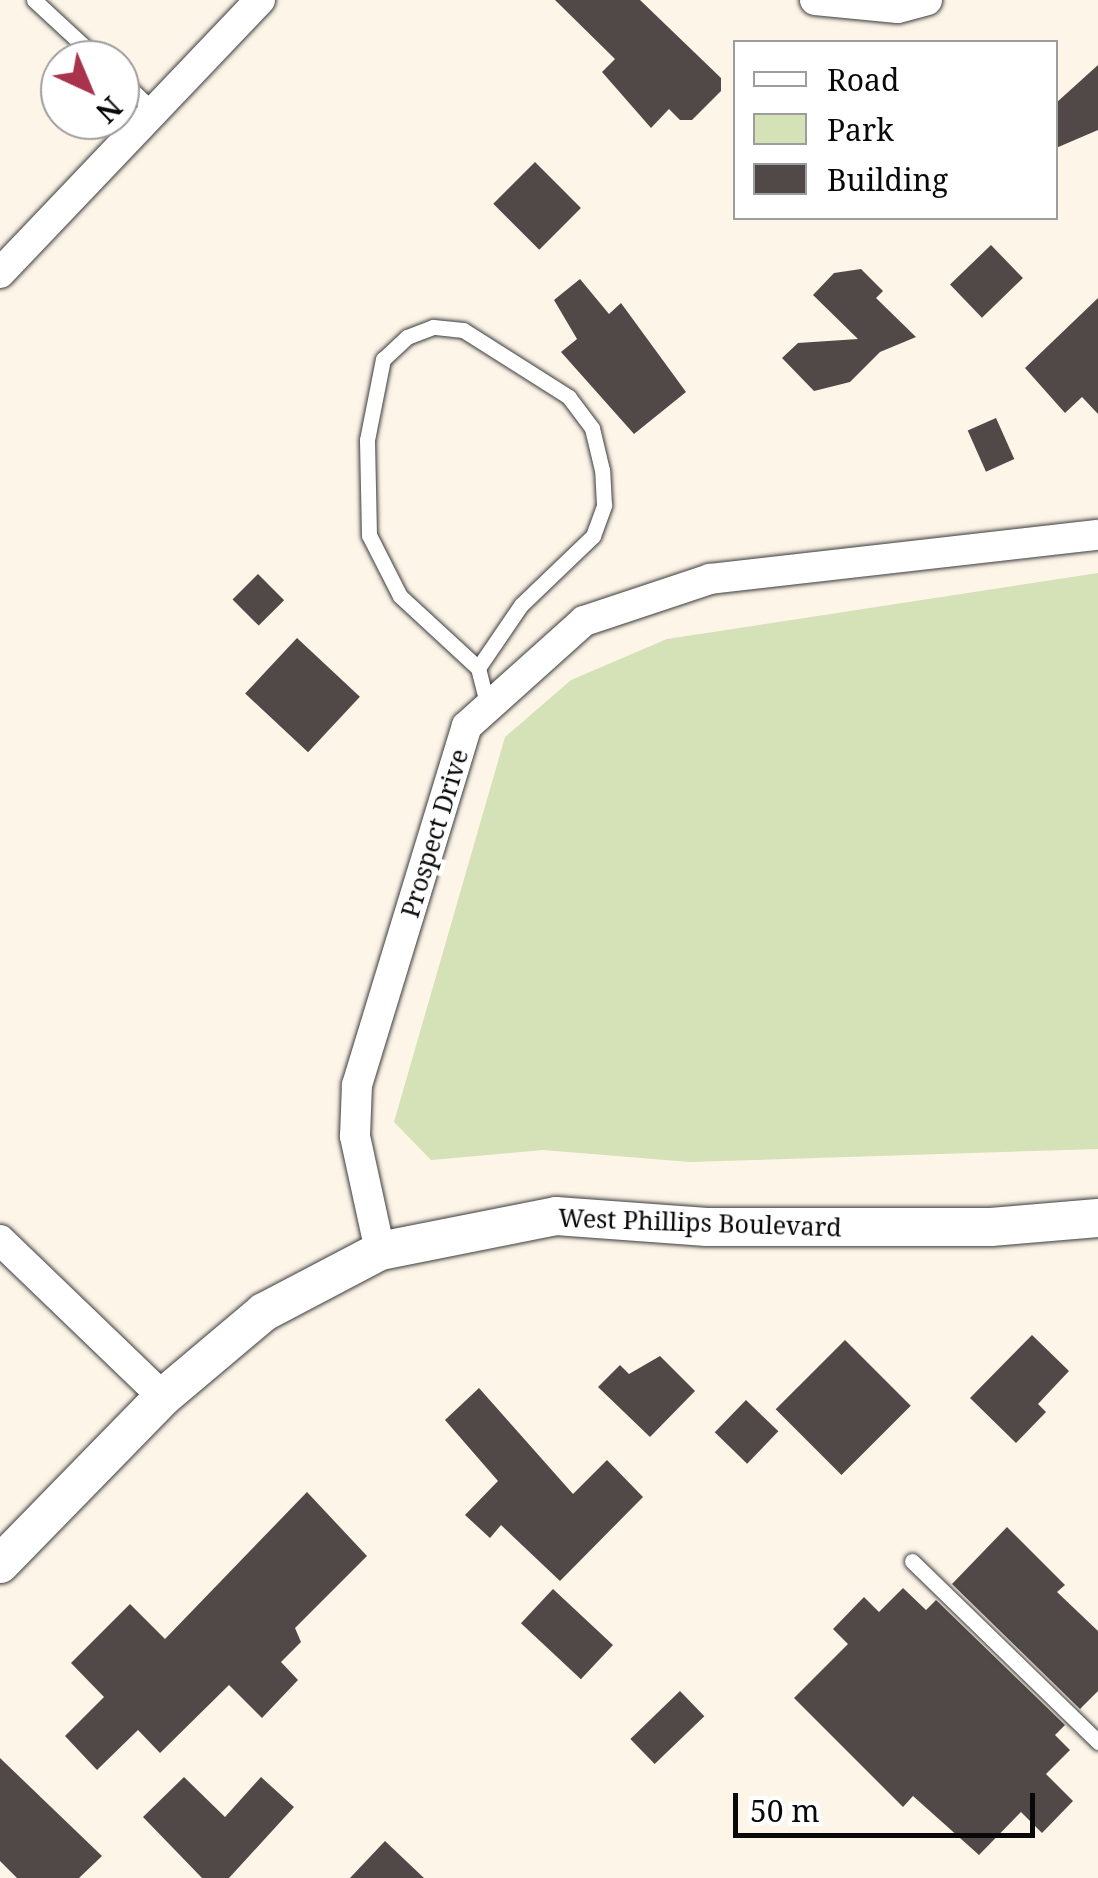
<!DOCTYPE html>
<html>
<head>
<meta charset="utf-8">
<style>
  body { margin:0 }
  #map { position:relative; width:1098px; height:1878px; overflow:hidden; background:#fdf5e8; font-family:"Noto Serif",serif }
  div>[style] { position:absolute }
  .green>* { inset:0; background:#d5e2b7 }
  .building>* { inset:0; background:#514947; transform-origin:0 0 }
  .roads { filter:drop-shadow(0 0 2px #3c3c3c) drop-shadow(0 0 2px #3c3c3c) }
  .service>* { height:15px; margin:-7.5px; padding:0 7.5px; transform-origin:7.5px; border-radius:7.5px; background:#fff }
  .minor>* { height:30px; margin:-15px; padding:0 15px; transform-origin:15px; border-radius:15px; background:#fff }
  .tertiary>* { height:38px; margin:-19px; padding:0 19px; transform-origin:19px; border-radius:19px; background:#fff }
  span { translate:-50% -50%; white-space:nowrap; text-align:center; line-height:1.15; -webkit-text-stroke:10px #fff; paint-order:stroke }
  .street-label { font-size:25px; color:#090909 }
  .legend { position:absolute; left:733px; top:40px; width:325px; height:180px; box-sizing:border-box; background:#fff; border:2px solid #9d9d9d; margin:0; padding:12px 18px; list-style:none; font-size:30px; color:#090909 }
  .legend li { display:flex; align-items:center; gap:20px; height:50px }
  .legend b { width:50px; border:2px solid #9d9d9d }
  .north { position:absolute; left:40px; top:40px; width:100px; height:100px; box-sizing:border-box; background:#fff; border:2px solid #9d9d9d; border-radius:50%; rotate:136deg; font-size:28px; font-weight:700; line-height:40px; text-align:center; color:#090909 }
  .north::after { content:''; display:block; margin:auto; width:35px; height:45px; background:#a9324c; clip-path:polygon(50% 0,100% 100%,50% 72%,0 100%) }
  .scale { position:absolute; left:733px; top:1793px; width:302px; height:45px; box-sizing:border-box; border:5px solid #090909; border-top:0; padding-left:12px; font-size:30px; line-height:35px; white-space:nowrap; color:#090909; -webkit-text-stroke:8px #fff; paint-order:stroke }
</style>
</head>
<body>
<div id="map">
  <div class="green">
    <i style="clip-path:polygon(1098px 573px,1098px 1149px,690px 1162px,543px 1150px,431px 1160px,394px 1122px,505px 737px,571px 680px,667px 639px)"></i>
  </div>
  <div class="building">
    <i style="clip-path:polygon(555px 0,640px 0,721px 78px,721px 91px,692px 120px,680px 120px,669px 109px,651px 128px,602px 72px,615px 59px)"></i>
    <i style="clip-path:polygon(1098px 65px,1098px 130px,1056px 148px,1056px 103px)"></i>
    <i style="left:535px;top:162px;width:65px;height:59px;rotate:45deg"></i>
    <i style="left:991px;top:245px;width:46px;height:57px;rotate:46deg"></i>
    <i style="clip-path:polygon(861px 269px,883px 291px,876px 298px,916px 337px,880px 352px,850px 382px,814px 391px,782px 358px,798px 343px,858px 339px,813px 295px,834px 273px)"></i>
    <i style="clip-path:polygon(580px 279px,609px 314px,621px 303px,686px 392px,634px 434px,561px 352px,577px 339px,554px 300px)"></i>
    <i style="clip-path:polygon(1098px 298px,1098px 414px,1082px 397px,1065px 413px,1025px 368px)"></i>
    <i style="left:996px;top:418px;width:45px;height:31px;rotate:66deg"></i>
    <i style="left:258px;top:574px;width:37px;height:36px;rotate:45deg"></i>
    <i style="left:297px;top:638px;width:86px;height:76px;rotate:43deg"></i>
    <i style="clip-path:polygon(1032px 1335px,1069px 1371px,1038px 1404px,1046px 1412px,1016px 1443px,970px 1398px)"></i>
    <i style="left:845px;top:1340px;width:93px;height:98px;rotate:45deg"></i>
    <i style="clip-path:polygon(660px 1356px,695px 1391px,650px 1437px,598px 1387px,620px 1365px,629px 1374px)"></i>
    <i style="clip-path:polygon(479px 1388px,573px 1494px,607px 1460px,643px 1497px,560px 1581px,501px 1525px,490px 1538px,465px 1515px,498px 1481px,445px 1420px)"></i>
    <i style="left:746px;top:1400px;width:45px;height:45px;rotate:44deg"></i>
    <i style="clip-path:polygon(307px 1492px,367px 1556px,295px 1628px,301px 1642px,281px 1662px,298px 1680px,262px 1718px,229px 1685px,160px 1753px,138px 1730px,97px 1770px,65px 1736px,104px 1697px,71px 1663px,130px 1604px,165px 1639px)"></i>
    <i style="clip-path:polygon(1007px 1527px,1065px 1585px,1057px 1592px,1098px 1631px,1098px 1691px,1080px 1709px,952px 1584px)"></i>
    <i style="clip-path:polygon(903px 1588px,926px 1610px,936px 1600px,1065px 1725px,1055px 1735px,1070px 1750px,1046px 1774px,1073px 1801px,1042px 1833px,1021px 1812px,979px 1855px,913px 1796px,903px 1807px,794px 1698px,848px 1644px,833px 1629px,864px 1597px,879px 1612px)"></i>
    <i style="left:553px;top:1589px;width:82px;height:47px;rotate:43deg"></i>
    <i style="left:680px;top:1691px;width:35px;height:69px;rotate:46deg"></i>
    <i style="clip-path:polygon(0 1758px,102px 1856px,79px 1878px,17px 1878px,0 1861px)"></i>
    <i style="clip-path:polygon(184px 1777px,225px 1817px,261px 1777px,294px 1807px,229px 1878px,202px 1878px,143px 1817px)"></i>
    <i style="clip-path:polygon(385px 1841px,424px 1878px,350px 1878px)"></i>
  </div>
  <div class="roads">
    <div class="service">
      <i style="left:34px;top:0;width:88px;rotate:42.7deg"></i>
      <i style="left:120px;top:79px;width:47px;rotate:43.3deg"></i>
      <i style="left:478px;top:668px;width:76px;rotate:-55.7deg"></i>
      <i style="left:521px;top:605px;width:100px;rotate:-43.8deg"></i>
      <i style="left:593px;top:536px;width:33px;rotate:-70deg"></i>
      <i style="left:604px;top:505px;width:35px;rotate:-93deg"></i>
      <i style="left:602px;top:470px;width:43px;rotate:-103.4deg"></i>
      <i style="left:592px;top:428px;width:39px;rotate:-127deg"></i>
      <i style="left:569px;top:397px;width:125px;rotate:-147.7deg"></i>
      <i style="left:463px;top:330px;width:30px;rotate:-174deg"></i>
      <i style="left:433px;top:327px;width:28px;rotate:159deg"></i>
      <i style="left:407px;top:337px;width:33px;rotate:137deg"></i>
      <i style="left:383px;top:359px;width:83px;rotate:101.2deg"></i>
      <i style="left:367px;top:440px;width:95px;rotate:88.8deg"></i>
      <i style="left:369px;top:535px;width:68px;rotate:63.1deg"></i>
      <i style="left:400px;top:596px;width:106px;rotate:42.7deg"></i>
      <i style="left:478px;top:668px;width:40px;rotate:75.6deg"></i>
      <i style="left:912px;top:1561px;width:260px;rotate:44.2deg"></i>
    </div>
    <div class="minor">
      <i style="left:815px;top:0;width:83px;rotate:5.5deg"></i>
      <i style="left:898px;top:8px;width:30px;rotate:-15deg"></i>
      <i style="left:0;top:273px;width:377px;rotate:-46.4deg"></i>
      <i style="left:0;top:1240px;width:226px;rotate:43.9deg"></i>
      <i style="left:380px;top:1251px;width:118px;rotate:-102.3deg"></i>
      <i style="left:355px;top:1136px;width:51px;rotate:-87.8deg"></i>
      <i style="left:357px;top:1085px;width:375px;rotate:-73deg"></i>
      <i style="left:467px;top:726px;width:157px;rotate:-41.9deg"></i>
      <i style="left:584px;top:621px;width:133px;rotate:-18.4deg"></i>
      <i style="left:710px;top:579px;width:390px;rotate:-6.5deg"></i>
    </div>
    <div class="tertiary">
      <i style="left:0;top:1564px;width:233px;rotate:-45.7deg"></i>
      <i style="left:163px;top:1397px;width:132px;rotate:-40.1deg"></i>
      <i style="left:264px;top:1312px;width:131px;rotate:-27.7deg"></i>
      <i style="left:380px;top:1251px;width:179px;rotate:-11.2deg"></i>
      <i style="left:556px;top:1216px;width:151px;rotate:4.2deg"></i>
      <i style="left:707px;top:1227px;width:284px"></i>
      <i style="left:991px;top:1227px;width:107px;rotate:-4.8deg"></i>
    </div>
  </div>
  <div class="street-label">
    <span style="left:434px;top:833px;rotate:-73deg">Prospect Drive</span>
    <span style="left:700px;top:1222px;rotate:2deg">West Phillips Boulevard</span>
  </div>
  <ul class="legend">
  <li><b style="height:12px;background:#fff"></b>Road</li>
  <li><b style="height:28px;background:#d5e2b7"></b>Park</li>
  <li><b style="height:28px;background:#514947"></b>Building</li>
  </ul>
  <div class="north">N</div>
  <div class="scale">50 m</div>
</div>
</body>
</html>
